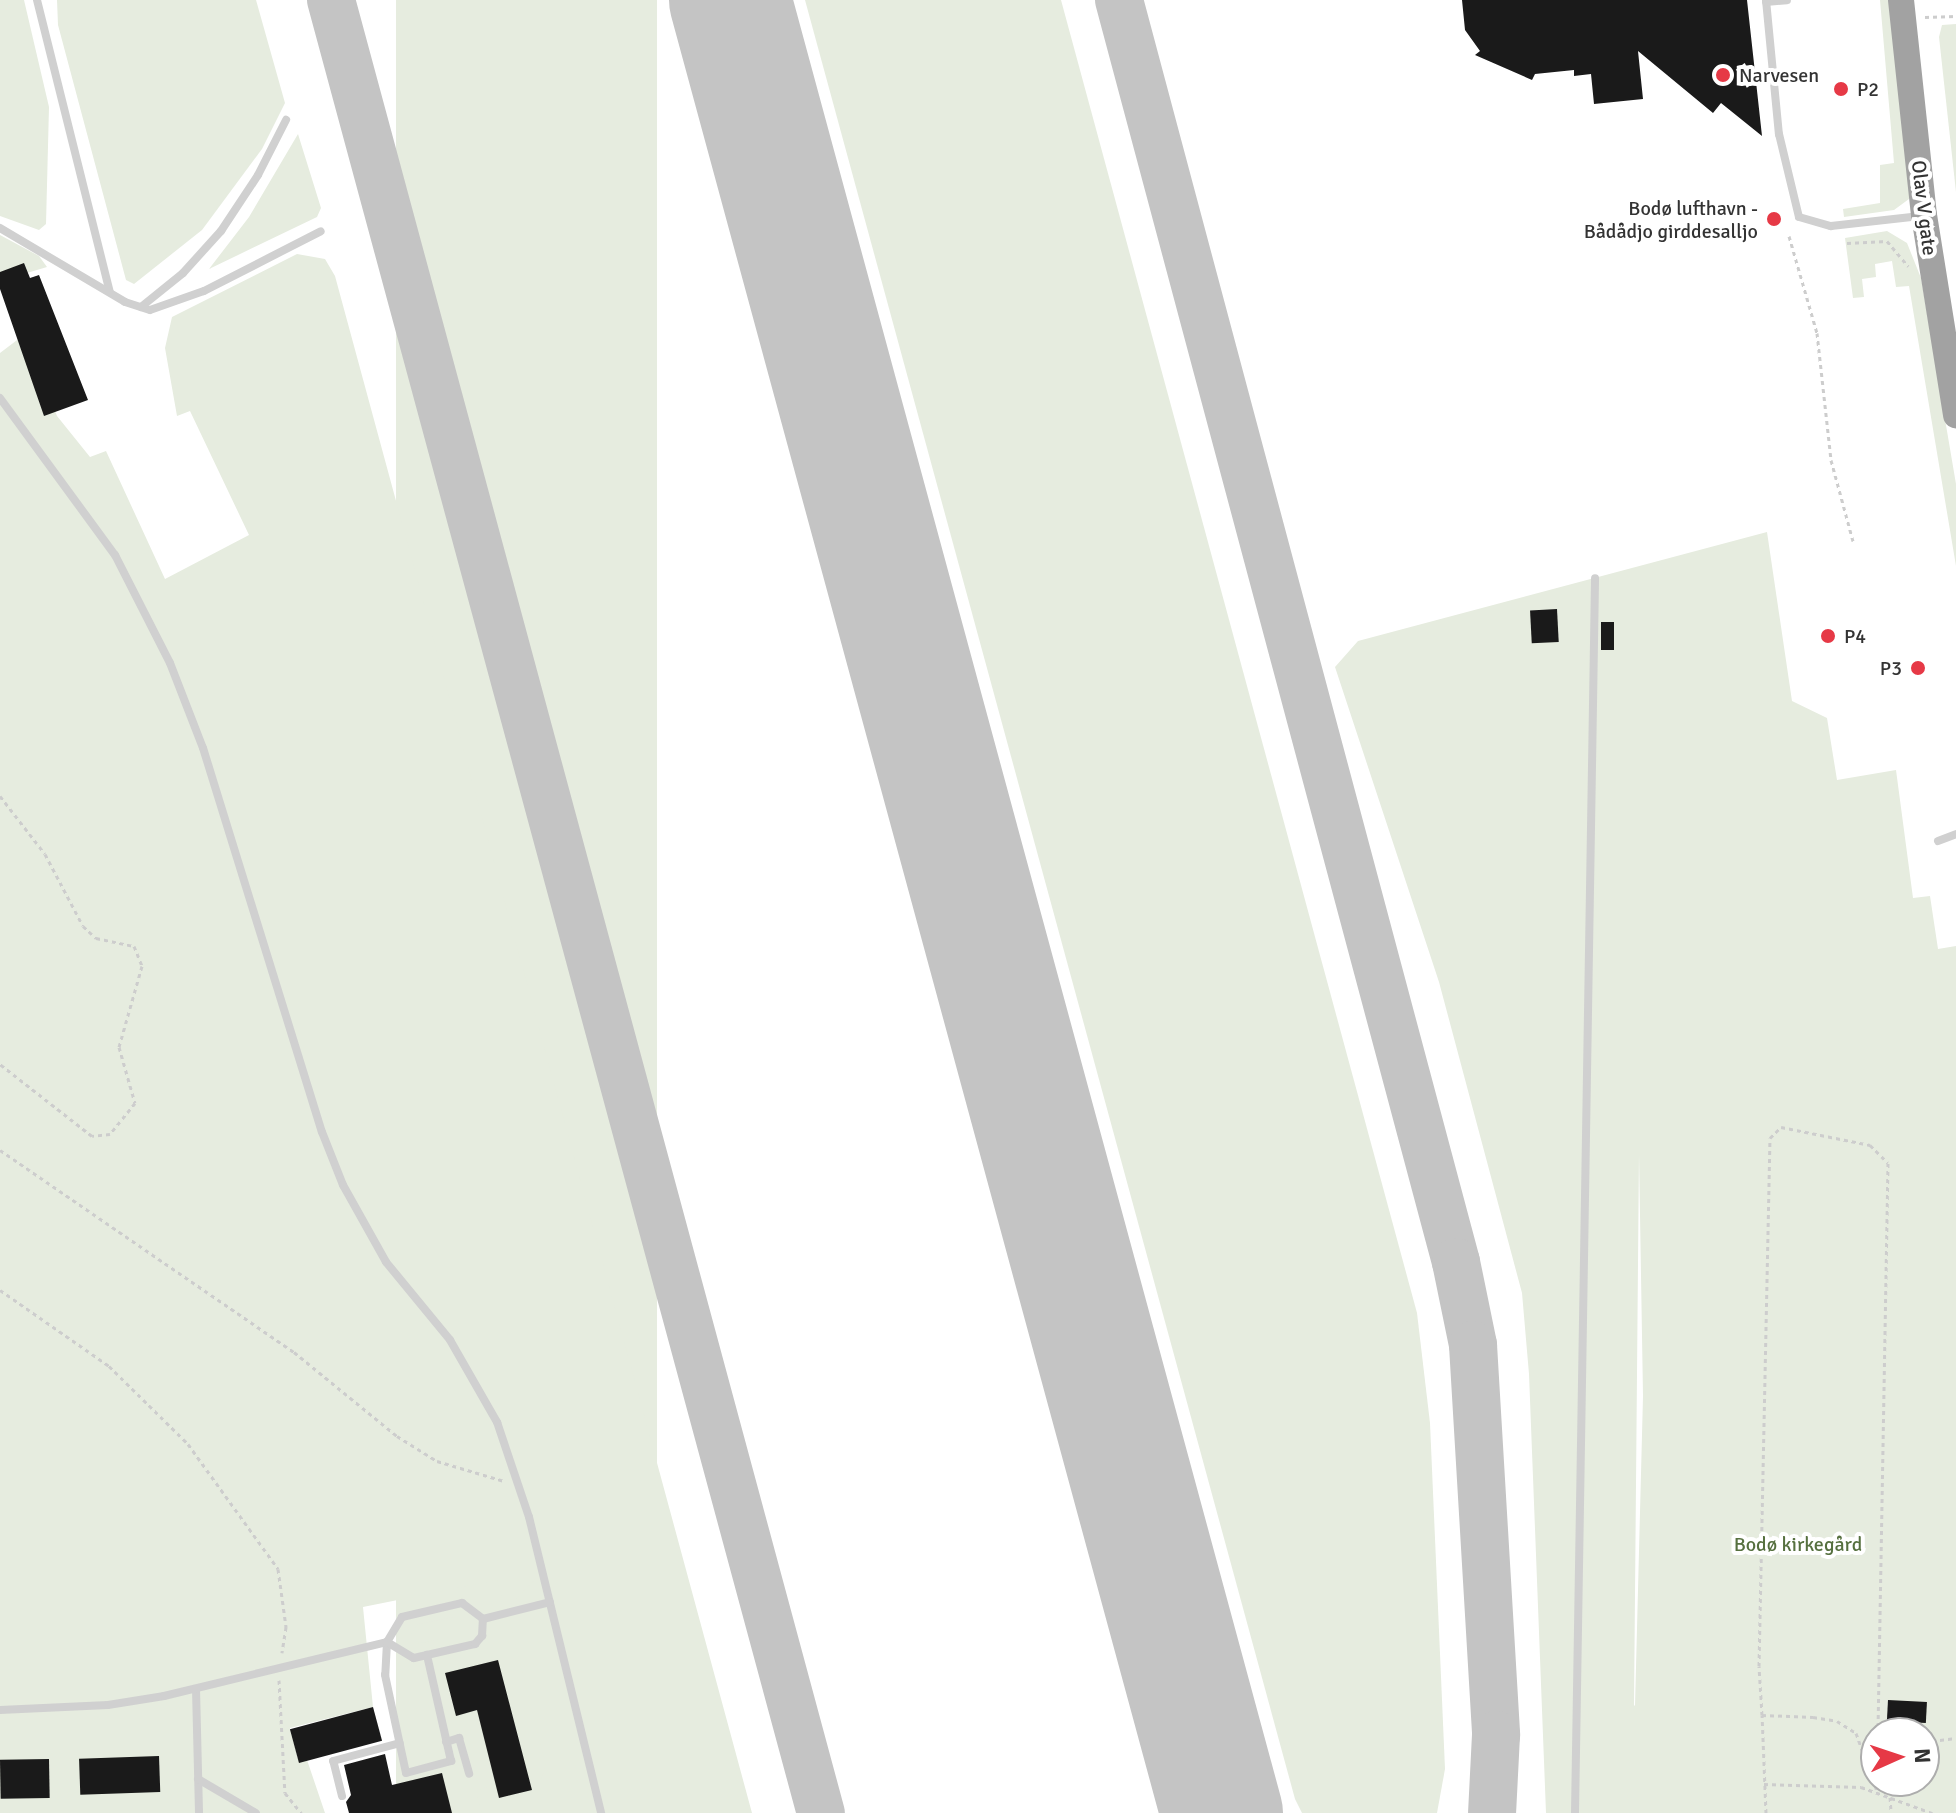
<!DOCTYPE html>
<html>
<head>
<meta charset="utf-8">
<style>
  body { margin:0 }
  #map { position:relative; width:1956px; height:1813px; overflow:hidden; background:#fff; font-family:Signika,sans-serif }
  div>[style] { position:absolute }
  .green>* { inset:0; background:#e6ecdf; transform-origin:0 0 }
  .taxiway>* { height:48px; margin:-24px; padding:0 24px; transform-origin:24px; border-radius:24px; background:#c4c4c4 }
  .runway>* { height:122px; margin:-61px; padding:0 61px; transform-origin:61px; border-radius:61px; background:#c4c4c4 }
  .building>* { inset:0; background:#1a1a1a; transform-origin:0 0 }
  .path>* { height:3px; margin-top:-1.5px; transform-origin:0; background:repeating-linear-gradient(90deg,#cdcdcd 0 4px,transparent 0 8px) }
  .service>* { height:8px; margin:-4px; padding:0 4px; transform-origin:4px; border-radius:4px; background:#d0d0d0 }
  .trunk>* { height:26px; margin:-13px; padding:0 13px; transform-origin:13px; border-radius:13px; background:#a2a2a2 }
  .dots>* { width:22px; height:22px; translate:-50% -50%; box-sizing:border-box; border:4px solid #fff; border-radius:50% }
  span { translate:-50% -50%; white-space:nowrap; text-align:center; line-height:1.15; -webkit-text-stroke:8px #fff; paint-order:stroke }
  .poi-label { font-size:20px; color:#333 }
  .left { translate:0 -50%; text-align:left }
  .right { translate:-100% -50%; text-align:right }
  .street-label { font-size:20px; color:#333 }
  .park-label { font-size:20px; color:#56703f }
  .north { position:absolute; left:1860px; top:1717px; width:80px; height:80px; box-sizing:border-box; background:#fff; border:2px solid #adadad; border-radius:50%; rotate:87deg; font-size:22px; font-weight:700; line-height:32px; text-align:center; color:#333 }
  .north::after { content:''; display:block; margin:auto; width:28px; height:36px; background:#e63946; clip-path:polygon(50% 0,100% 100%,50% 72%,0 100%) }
</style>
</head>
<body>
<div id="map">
  <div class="green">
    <i style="clip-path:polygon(0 0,24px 0,49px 107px,46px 224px,39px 230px,0 216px)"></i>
    <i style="clip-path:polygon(57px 0,256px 0,285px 103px,262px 149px,202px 230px,134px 284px,126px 280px,58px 25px)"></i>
    <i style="left:396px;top:0;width:261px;height:1879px"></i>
    <i style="clip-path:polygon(805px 0,1061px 0,1417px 1313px,1430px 1423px,1445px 1769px,1437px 1813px,1302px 1813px,1295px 1799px)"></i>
    <i style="clip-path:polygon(1880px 0,1892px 0,1911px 188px,1909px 199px,1894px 210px,1844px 217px,1843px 209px,1880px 203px,1880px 165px,1894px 163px)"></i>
    <i style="clip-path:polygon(1956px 24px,1956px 192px,1939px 37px,1942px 25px)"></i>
    <i style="clip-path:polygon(298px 134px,321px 208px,317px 217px,209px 269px,249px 217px)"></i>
    <i style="clip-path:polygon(1887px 231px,1907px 243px,1921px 278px,1956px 484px,1956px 566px,1909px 286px,1896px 287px,1892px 261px,1875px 264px,1876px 277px,1862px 279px,1864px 297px,1853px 298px,1845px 238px)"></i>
    <i style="clip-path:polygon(0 235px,39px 256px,47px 267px,0 281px)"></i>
    <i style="clip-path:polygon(297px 254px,325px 259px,335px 276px,752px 1813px,482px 1813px,476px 1792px,499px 1781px,503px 1797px,538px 1788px,546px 1765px,508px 1613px,549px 1602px,542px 1572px,515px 1600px,503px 1600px,497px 1580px,363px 1607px,373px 1707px,290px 1728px,298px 1759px,306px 1757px,325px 1813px,0 1813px,0 353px,25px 334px,57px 416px,90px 457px,106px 451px,165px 579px,249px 535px,190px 411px,177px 416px,165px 348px,172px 317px)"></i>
    <i style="clip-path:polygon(evenodd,1767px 532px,1792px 701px,1827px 718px,1837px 780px,1896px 770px,1913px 898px,1930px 896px,1938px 949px,1956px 946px,1956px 1813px,1546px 1813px,1529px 1374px,1522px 1293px,1439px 982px,1335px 667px,1358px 641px,1767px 532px,1639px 1154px,1643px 1396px,1635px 1706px,1634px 1705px,1639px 1154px,1767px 532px,1876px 1733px,1924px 1733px,1924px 1781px,1876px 1781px,1876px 1733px)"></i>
    <i style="clip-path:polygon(453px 1617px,461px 1625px,452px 1637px,416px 1644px,410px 1636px,418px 1624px)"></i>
  </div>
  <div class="taxiway">
    <i style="left:331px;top:0;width:1878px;rotate:74.88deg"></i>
    <i style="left:1119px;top:0;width:1306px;rotate:75.05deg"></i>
    <i style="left:1456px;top:1262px;width:85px;rotate:78.4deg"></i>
    <i style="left:1473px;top:1345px;width:391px;rotate:86.6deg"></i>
    <i style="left:1496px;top:1735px;width:78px;rotate:92.9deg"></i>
    <i style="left:1221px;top:1811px;width:2px;rotate:63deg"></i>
  </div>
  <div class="runway">
    <i style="left:730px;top:0;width:1879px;rotate:74.82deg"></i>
  </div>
  <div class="building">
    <i style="clip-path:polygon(1462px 0,1747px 0,1762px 136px,1721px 103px,1713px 113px,1638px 51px,1643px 99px,1594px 104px,1591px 74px,1574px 76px,1574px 70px,1535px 74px,1532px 80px,1475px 55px,1480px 51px,1465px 30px)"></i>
    <i style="clip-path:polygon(24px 263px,30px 278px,39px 275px,88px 400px,44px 416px,0 289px,0 272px)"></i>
    <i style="left:1557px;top:609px;width:33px;height:27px;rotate:87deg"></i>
    <i style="left:1601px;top:622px;width:13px;height:28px"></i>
    <i style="clip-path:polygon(498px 1660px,532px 1790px,499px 1798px,477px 1710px,456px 1716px,445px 1673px)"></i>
    <i style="left:1888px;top:1700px;width:39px;height:21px;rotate:3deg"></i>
    <i style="left:373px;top:1707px;width:35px;height:86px;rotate:75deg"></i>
    <i style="clip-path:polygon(385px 1754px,392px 1785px,442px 1773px,452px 1813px,349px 1813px,346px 1802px,351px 1795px,344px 1765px)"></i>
    <i style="left:159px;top:1756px;width:36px;height:80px;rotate:88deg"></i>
    <i style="left:49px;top:1759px;width:39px;height:49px;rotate:89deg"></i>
  </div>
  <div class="path">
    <i style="left:1925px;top:17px;width:31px;rotate:-2deg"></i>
    <i style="left:1789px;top:236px;width:101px;rotate:73.9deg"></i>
    <i style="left:1817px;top:333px;width:128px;rotate:83.7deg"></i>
    <i style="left:1831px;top:460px;width:84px;rotate:74.8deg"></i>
    <i style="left:1847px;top:243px;width:40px;rotate:-2.9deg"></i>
    <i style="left:1887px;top:241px;width:33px;rotate:50deg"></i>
    <i style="left:0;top:796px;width:73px;rotate:52.2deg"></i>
    <i style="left:45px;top:854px;width:81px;rotate:62.2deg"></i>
    <i style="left:83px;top:926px;width:18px;rotate:43deg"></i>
    <i style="left:96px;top:938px;width:39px;rotate:12deg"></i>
    <i style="left:134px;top:946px;width:22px;rotate:68deg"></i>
    <i style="left:142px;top:966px;width:84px;rotate:105.9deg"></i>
    <i style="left:119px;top:1047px;width:58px;rotate:74.1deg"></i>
    <i style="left:135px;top:1103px;width:40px;rotate:129deg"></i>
    <i style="left:110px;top:1134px;width:18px;rotate:174deg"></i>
    <i style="left:92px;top:1136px;width:117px;rotate:-142deg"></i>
    <i style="left:0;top:1150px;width:357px;rotate:34.5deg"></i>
    <i style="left:294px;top:1352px;width:133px;rotate:39.2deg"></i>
    <i style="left:397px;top:1436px;width:47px;rotate:32deg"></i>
    <i style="left:437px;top:1461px;width:70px;rotate:16.6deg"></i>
    <i style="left:0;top:1290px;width:133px;rotate:34.9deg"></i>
    <i style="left:109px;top:1366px;width:111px;rotate:44.6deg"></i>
    <i style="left:188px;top:1444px;width:154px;rotate:54.2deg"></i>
    <i style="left:278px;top:1569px;width:59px;rotate:82.1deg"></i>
    <i style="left:286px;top:1627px;width:26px;rotate:99deg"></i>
    <i style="left:279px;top:1680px;width:113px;rotate:87deg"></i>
    <i style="left:285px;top:1793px;width:26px;rotate:51deg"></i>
    <i style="left:1762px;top:1715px;width:49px;rotate:-93.5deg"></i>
    <i style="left:1759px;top:1666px;width:528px;rotate:-88.81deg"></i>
    <i style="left:1770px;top:1138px;width:16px;rotate:-45deg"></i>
    <i style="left:1781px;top:1127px;width:91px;rotate:11.4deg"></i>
    <i style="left:1870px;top:1145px;width:25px;rotate:45deg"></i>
    <i style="left:1888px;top:1163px;width:570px;rotate:91.01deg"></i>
    <i style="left:1924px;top:1742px;width:32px;rotate:-7deg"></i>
    <i style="left:1864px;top:1745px;width:12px;rotate:-5deg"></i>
    <i style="left:1764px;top:1784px;width:97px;rotate:1.8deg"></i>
    <i style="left:1861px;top:1787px;width:76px;rotate:20.1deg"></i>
    <i style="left:1890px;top:1797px;width:16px;rotate:86deg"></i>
    <i style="left:1766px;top:1813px;width:98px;rotate:-92.3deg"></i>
    <i style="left:1762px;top:1715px;width:51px;rotate:2.2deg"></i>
    <i style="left:1813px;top:1717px;width:24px;rotate:9deg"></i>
    <i style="left:1837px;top:1721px;width:22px;rotate:32deg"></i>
    <i style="left:1856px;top:1733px;width:62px;rotate:70.1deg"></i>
  </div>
  <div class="service">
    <i style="left:37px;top:0;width:301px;rotate:76deg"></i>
    <i style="left:1766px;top:0;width:135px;rotate:84.5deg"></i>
    <i style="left:1779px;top:134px;width:85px;rotate:76.5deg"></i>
    <i style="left:1799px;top:217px;width:33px;rotate:16deg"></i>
    <i style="left:1831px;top:226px;width:90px;rotate:-6.4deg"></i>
    <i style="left:1766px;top:2px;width:21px;rotate:-5deg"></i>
    <i style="left:0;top:228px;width:145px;rotate:30.6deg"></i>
    <i style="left:125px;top:302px;width:26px;rotate:18deg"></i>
    <i style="left:150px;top:310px;width:57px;rotate:-19.4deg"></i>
    <i style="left:204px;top:291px;width:131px;rotate:-27.1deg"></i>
    <i style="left:141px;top:307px;width:54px;rotate:-39deg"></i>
    <i style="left:183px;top:273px;width:57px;rotate:-47.9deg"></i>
    <i style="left:221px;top:231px;width:67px;rotate:-56.5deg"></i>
    <i style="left:258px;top:175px;width:62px;rotate:-63deg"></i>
    <i style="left:0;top:398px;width:195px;rotate:53.8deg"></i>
    <i style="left:115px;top:555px;width:121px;rotate:63deg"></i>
    <i style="left:170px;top:663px;width:91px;rotate:68.8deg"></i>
    <i style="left:203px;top:748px;width:402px;rotate:72.8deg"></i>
    <i style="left:322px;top:1132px;width:57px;rotate:68.4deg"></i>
    <i style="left:343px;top:1185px;width:88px;rotate:60.8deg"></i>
    <i style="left:386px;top:1262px;width:101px;rotate:50.6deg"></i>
    <i style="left:450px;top:1340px;width:95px;rotate:60.2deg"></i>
    <i style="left:497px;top:1422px;width:100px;rotate:71.4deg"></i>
    <i style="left:529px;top:1517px;width:305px;rotate:76.3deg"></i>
    <i style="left:1938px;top:841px;width:19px;rotate:-21deg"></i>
    <i style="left:387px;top:1642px;width:33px;rotate:93deg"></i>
    <i style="left:385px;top:1675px;width:100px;rotate:77.9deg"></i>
    <i style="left:406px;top:1773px;width:47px;rotate:-14.9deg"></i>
    <i style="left:451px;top:1761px;width:109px;rotate:-102.8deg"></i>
    <i style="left:387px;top:1642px;width:31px;rotate:31deg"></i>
    <i style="left:414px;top:1658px;width:63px;rotate:-12.9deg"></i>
    <i style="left:475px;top:1644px;width:11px;rotate:-49deg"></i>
    <i style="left:482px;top:1636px;width:17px;rotate:-87deg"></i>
    <i style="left:196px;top:1689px;width:124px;rotate:88.6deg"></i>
    <i style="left:0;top:1710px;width:108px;rotate:-2.7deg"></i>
    <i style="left:108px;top:1705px;width:57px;rotate:-9.1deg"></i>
    <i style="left:164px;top:1696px;width:229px;rotate:-13.6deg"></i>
    <i style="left:387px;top:1642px;width:29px;rotate:-59deg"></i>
    <i style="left:402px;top:1617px;width:62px;rotate:-13.1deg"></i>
    <i style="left:462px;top:1603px;width:26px;rotate:37deg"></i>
    <i style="left:483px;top:1619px;width:69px;rotate:-14.2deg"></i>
    <i style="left:446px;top:1742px;width:14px;rotate:-17deg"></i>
    <i style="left:459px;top:1738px;width:37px;rotate:74deg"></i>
    <i style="left:198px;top:1779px;width:67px;rotate:30.4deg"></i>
    <i style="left:342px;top:1796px;width:36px;rotate:-104deg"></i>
    <i style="left:333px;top:1761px;width:69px;rotate:-15deg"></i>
    <i style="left:1575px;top:1813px;width:1235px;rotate:-89.07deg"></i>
  </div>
  <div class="trunk">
    <i style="left:1901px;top:0;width:216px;rotate:83.9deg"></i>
    <i style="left:1924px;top:215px;width:203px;rotate:80.9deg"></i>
  </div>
  <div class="dots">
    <i style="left:1723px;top:75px;background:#e63946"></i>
    <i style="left:1841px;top:89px;background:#e63946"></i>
    <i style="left:1774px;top:219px;background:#e63946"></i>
    <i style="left:1828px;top:636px;background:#e63946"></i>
    <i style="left:1918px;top:668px;background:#e63946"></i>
  </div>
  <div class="poi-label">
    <span class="left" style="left:1739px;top:75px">Narvesen</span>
    <span class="left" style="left:1857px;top:89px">P2</span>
    <span class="right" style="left:1758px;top:220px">Bodø lufthavn -<br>Bådådjo girddesalljo</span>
    <span class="left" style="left:1844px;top:636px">P4</span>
    <span class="right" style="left:1902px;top:668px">P3</span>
  </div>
  <div class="street-label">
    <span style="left:1924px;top:208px;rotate:83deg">Olav V gate</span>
  </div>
  <div class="park-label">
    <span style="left:1798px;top:1544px">Bodø kirkegård</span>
  </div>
  <div class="north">N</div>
</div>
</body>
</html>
